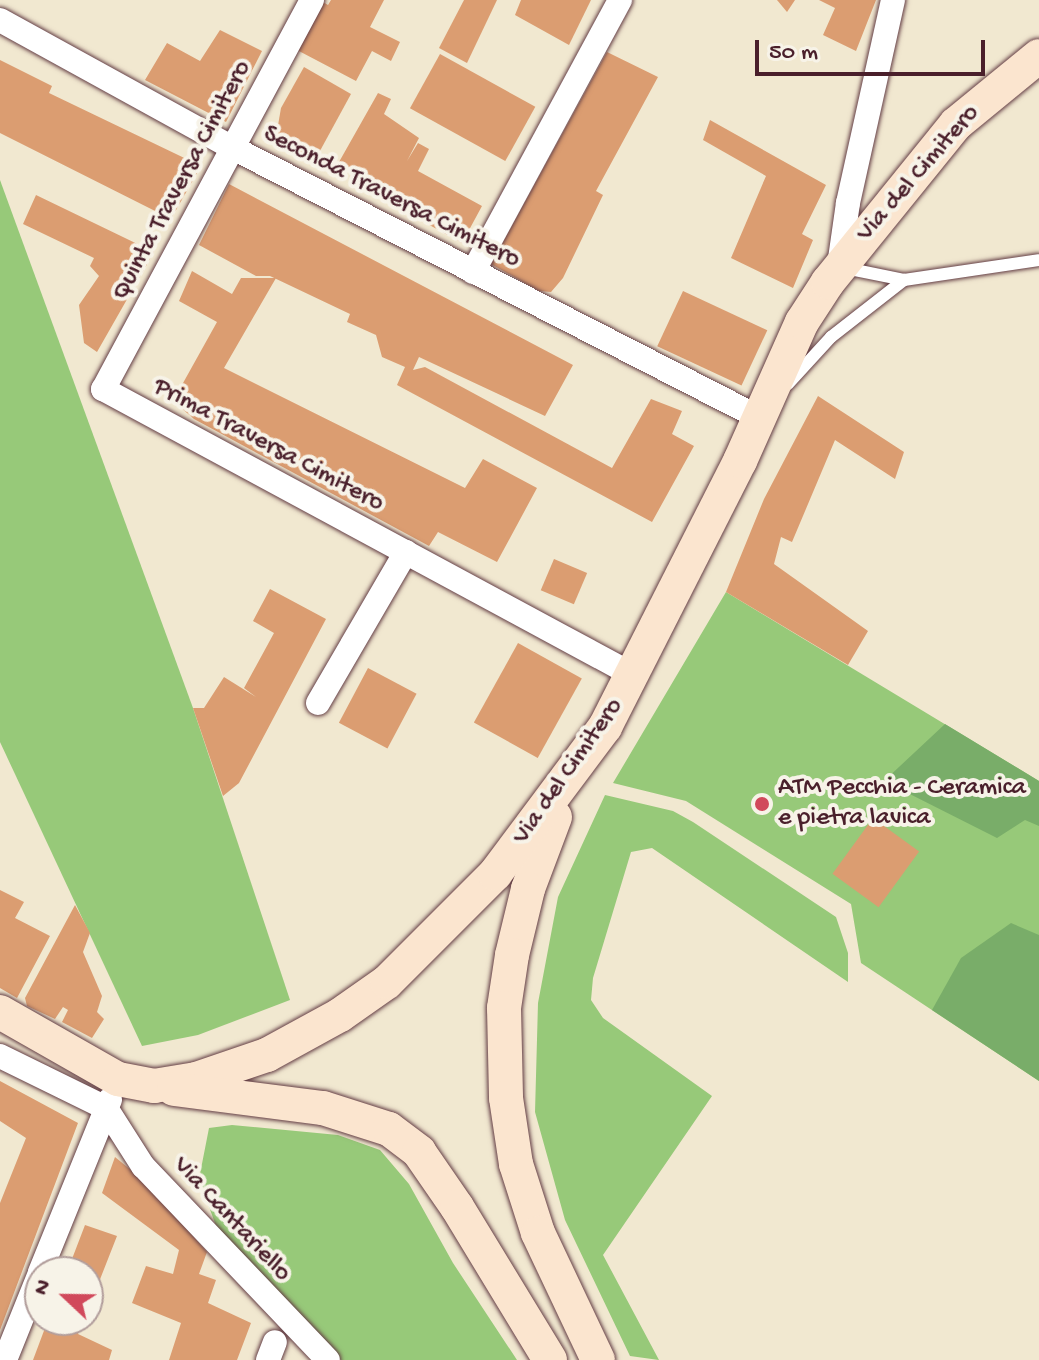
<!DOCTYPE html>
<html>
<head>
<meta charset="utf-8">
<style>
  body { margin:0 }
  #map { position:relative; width:1039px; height:1360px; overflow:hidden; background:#f1e8d0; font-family:"Gochi Hand",sans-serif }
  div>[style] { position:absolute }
  .green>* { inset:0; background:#97c979 }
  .forest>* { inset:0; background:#79ad69 }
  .building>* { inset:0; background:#db9d71; transform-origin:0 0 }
  .roads { filter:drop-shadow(0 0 2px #633d44) drop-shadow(0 0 2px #633d44) }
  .lane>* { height:12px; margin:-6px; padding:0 6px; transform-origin:6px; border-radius:6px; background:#fff }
  .street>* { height:24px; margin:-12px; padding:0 12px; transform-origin:12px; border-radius:12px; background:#fff }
  .secondary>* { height:34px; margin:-17px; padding:0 17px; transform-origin:17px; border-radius:17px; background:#fbe5cf }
  .dots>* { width:22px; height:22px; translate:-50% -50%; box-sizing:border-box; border:4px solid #f7f3e8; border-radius:50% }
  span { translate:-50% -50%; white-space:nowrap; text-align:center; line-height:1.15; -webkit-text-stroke:8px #f7f3e8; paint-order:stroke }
  .street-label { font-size:26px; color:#4a1f2b }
  .poi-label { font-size:26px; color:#4a1f2b }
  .left { translate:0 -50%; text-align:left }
  .north { position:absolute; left:24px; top:1256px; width:80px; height:80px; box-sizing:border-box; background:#f7f3e8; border:2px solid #b29e9c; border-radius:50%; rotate:292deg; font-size:22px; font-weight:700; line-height:32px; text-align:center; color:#4a1f2b }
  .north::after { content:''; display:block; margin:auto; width:28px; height:36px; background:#d1495b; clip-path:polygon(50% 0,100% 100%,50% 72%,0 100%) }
  .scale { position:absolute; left:755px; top:40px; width:230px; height:36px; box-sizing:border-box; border:4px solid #4a1f2b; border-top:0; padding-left:10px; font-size:24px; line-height:28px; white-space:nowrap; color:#4a1f2b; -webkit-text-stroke:6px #f7f3e8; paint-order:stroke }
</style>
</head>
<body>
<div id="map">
  <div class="green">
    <i style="clip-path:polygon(0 180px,193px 708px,290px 1000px,198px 1035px,142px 1046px,0 742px)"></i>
    <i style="clip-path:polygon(726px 592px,1039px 781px,1039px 1081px,861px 963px,851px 904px,686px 801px,613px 783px)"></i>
    <i style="clip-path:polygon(605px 795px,673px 811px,693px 822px,836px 917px,848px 953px,848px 982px,652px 848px,631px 852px,593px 978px,591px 1000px,603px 1018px,712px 1096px,603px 1255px,659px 1360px,630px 1356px,565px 1220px,535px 1112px,538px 1003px,558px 897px)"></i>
    <i style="clip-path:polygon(232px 1125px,338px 1135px,380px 1150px,409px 1184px,453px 1263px,517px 1360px,341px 1360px,220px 1237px,199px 1179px,209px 1128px)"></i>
  </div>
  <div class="forest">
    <i style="clip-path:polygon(945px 724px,1039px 781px,1039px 826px,1025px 820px,997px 838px,884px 781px)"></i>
    <i style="clip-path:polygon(1011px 923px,1039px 935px,1039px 1081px,932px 1010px,961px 958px)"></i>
  </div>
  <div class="building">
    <i style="clip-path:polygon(331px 0,384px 0,370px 27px,400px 42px,391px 61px,372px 51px,356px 81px,297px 50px,323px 2px,328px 5px)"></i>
    <i style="clip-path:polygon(464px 0,497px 0,467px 63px,439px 48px)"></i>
    <i style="clip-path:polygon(521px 0,591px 0,569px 45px,515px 15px)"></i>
    <i style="clip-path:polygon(777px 0,795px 0,787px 12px)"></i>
    <i style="clip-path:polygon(819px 0,876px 0,856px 51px,823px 35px,835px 8px)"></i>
    <i style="clip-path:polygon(220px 30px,262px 51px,226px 122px,145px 80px,167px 43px,200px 61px)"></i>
    <i style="clip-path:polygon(607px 52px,658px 77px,596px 191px,603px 195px,563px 278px,551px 292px,539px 291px,491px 264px)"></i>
    <i style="left:440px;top:54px;width:109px;height:62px;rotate:29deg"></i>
    <i style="clip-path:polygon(0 60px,52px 86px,49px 93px,201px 166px,171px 219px,0 133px)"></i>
    <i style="clip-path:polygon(304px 67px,351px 94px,315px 160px,276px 137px,281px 108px)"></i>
    <i style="clip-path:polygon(378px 93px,391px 99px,384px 114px,419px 138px,407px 161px,418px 143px,429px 149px,418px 171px,482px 206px,462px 243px,386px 201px,392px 190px,339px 162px)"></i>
    <i style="clip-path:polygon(710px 120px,826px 185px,802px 234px,813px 240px,793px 288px,731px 258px,766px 176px,703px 140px)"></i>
    <i style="clip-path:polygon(229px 184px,573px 365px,545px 416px,419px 357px,413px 370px,425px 367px,612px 468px,651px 399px,682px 411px,672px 434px,694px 446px,652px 522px,397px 385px,405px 367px,382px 357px,376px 335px,347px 322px,350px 314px,270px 276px,256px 276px,199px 245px)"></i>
    <i style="clip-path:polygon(36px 195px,154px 252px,97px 352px,84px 343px,79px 305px,99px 276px,90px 266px,94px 258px,23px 224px)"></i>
    <i style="clip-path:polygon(192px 271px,232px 294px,241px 278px,276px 278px,224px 368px,465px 488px,483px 459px,537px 488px,497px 562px,438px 532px,429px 546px,194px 419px,173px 401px,217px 322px,179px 301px)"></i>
    <i style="left:683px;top:291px;width:93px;height:61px;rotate:25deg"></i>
    <i style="clip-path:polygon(818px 396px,904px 452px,895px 479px,835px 440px,792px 542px,781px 537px,774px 564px,868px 631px,848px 665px,726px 592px,764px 499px)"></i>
    <i style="left:554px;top:559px;width:36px;height:34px;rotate:23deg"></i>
    <i style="clip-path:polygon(270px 589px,326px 619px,239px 783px,223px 796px,193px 708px,204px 708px,224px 677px,256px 697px,244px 688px,274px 633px,253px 621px)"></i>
    <i style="left:518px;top:643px;width:73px;height:91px;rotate:29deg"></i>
    <i style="left:368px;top:668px;width:55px;height:62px;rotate:28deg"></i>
    <i style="left:873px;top:818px;width:57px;height:69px;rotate:36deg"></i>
    <i style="clip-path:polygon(0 890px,24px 902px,15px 918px,50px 936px,17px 998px,0 988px)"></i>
    <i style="clip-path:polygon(75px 905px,90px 933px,83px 952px,102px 996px,97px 1012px,104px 1019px,92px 1038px,62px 1022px,68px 1010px,63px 1007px,55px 1019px,27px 1006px,25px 998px)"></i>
    <i style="clip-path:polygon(0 1081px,78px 1123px,0 1330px,0 1203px,26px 1138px,0 1121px)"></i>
    <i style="clip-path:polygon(115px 1157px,143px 1180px,207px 1252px,199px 1274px,216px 1280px,208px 1303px,251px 1323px,237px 1360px,169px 1360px,181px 1323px,132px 1303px,146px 1266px,173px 1274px,179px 1250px,102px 1193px)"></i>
    <i style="clip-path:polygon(85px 1225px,117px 1236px,88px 1310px,88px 1272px,67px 1272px)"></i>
    <i style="clip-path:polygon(48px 1320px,84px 1320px,78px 1334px,112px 1350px,109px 1360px,33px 1360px)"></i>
  </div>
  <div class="roads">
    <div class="lane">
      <i style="left:845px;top:268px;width:60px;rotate:11.5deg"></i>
      <i style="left:904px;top:280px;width:136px;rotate:-8.4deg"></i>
      <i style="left:788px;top:384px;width:64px;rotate:-47.5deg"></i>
      <i style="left:831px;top:337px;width:93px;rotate:-38deg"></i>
    </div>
    <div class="street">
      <i style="left:312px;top:0;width:442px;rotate:118.2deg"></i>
      <i style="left:103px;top:389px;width:602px;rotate:28.35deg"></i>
      <i style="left:0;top:20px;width:266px;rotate:28.8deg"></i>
      <i style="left:233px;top:148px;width:592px;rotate:27.13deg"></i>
      <i style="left:839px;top:266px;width:64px;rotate:-81.9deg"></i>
      <i style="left:848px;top:203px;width:208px;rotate:-77.5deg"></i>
      <i style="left:473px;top:272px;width:309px;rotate:-61.6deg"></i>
      <i style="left:318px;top:703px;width:175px;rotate:-59.8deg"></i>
      <i style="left:0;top:1056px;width:118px;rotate:26.1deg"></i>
      <i style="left:106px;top:1108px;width:69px;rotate:57.5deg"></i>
      <i style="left:143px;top:1166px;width:268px;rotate:46.4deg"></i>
      <i style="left:40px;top:1272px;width:186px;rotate:-67.9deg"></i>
      <i style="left:5px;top:1360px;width:94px;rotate:-68.1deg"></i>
      <i style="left:268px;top:1360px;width:19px;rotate:-69deg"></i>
    </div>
    <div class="secondary">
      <i style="left:555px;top:817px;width:77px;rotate:110.6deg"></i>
      <i style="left:528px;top:889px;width:68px;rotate:103.6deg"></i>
      <i style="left:512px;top:955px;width:54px;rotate:98.6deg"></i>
      <i style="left:504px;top:1008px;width:90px;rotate:88.7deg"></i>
      <i style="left:506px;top:1098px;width:67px;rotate:81.4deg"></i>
      <i style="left:516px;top:1164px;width:72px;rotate:72.3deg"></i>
      <i style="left:538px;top:1233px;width:140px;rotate:64.7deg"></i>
      <i style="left:0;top:1012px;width:136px;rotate:29.6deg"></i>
      <i style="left:118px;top:1079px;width:37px;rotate:11deg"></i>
      <i style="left:154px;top:1086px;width:43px;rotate:-9.5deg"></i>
      <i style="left:196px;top:1079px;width:75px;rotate:-18.7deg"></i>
      <i style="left:267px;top:1055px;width:83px;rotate:-28.7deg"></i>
      <i style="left:340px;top:1015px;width:57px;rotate:-35.1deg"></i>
      <i style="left:387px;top:982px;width:153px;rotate:-45deg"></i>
      <i style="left:495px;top:874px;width:184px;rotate:-53.2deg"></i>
      <i style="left:605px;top:727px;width:298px;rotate:-63.1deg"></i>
      <i style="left:740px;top:461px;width:152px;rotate:-66deg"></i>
      <i style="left:802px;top:322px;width:48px;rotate:-57deg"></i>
      <i style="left:828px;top:282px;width:203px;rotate:-51deg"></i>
      <i style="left:956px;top:124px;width:107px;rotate:-39.3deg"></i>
      <i style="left:174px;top:1089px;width:150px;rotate:7.3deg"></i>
      <i style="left:323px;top:1108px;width:69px;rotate:17.7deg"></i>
      <i style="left:389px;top:1129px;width:38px;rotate:37deg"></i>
      <i style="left:419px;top:1152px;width:67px;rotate:55.4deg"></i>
      <i style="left:457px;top:1207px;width:179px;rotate:58.7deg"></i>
    </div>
  </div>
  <div class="dots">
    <i style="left:762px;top:804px;background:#d1495b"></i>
  </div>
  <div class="street-label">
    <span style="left:919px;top:174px;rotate:-49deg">Via del Cimitero</span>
    <span style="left:183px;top:181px;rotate:-62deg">Quinta Traversa Cimitero</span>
    <span style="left:391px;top:198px;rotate:27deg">Seconda Traversa Cimitero</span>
    <span style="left:268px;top:446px;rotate:28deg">Prima Traversa Cimitero</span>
    <span style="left:569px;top:772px;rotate:-55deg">Via del Cimitero</span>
    <span style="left:231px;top:1220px;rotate:47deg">Via Cantariello</span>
  </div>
  <div class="poi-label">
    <span class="left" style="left:778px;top:804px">ATM Pecchia - Ceramica<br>e pietra lavica</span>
  </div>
  <div class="north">N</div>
  <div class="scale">50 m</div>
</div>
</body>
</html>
